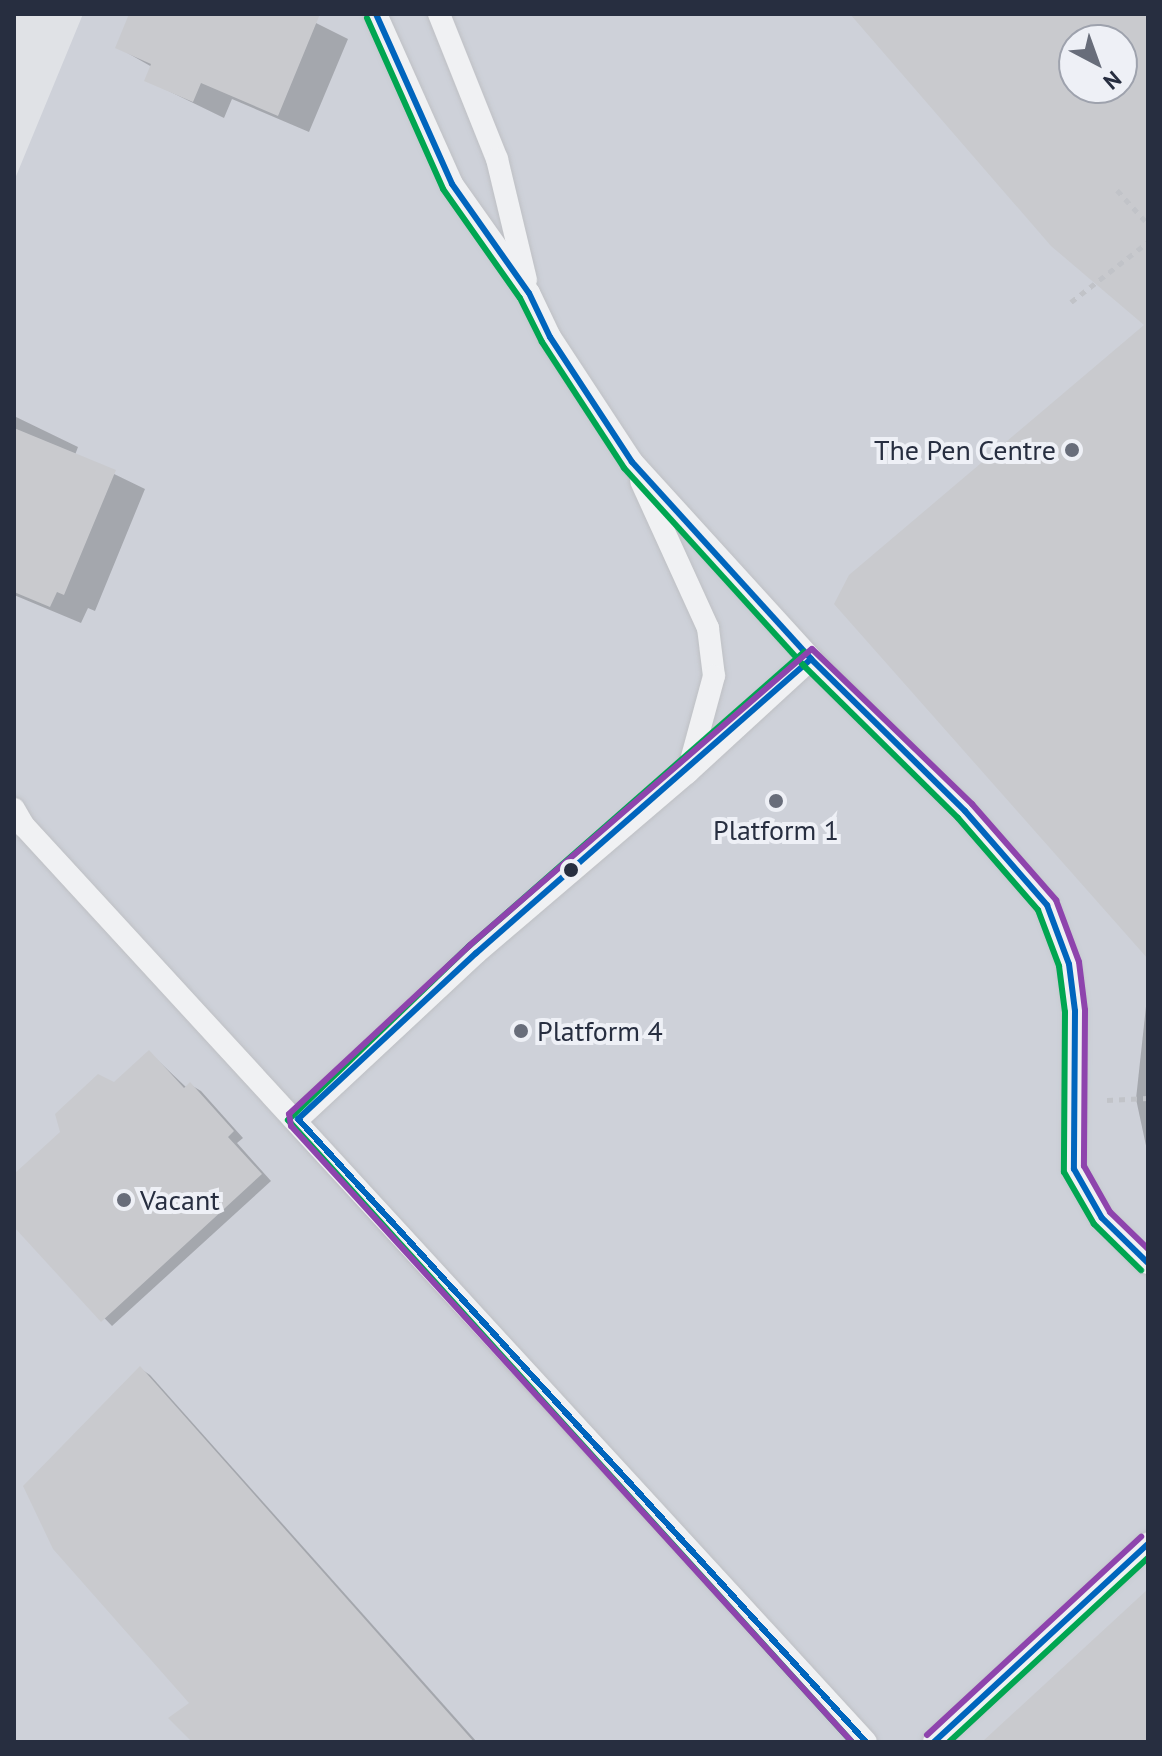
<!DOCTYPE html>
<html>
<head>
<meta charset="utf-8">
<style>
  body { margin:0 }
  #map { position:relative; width:1162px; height:1756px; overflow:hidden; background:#e0e2e6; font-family:"PT Sans",sans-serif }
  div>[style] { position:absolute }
  .built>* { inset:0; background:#ced1d9 }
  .shadow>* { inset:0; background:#0003 }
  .building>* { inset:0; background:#c9cace }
  .path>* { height:5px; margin-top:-2.5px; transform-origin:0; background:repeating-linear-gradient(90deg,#c1c3c8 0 6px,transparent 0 12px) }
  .roads { filter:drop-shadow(0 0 2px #bec0c4) drop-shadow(0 0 2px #bec0c4) }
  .lane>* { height:22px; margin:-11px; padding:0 11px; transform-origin:11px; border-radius:11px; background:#f0f1f3 }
  .bus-1>* { height:6px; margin:-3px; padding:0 3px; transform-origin:3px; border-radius:3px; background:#0065bd }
  .bus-2>* { height:6px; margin:-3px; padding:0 3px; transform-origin:3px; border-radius:3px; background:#00a651 }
  .bus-3>* { height:6px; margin:-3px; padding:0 3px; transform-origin:3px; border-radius:3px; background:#8e44ad }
  .dots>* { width:22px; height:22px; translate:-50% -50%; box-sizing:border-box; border:4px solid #eef0f6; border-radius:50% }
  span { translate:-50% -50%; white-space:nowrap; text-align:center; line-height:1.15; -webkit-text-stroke:8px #eef0f6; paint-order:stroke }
  .poi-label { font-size:28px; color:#272e40 }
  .right { translate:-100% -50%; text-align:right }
  .left { translate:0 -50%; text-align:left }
  .frame { position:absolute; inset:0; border:16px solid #272e40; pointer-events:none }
  .north { position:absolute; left:1058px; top:24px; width:80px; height:80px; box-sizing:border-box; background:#eef0f6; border:2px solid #9ea2ad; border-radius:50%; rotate:139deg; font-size:22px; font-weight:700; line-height:32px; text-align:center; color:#272e40 }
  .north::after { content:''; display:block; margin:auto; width:28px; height:36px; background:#686d7a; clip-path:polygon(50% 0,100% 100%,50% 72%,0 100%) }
</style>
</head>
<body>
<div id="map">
  <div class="built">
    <i style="clip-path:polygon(evenodd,83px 14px,1148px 14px,1148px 1742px,14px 1742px,14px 181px,83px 14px,1074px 40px,1122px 40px,1122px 88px,1074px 88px,1074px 40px)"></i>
  </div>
  <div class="shadow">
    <i style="clip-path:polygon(131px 14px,298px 14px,348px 39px,309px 132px,232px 99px,224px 118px,146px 80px,152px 67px,117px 47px)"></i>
    <i style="clip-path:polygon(14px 416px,78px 447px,75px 455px,145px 489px,95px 611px,88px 608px,81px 623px,14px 595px)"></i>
    <i style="clip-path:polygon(1148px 988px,1148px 1155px,1136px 1099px)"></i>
    <i style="clip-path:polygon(149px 1052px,187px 1088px,191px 1085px,201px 1091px,243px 1138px,237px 1143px,271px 1181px,112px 1326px,14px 1224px,14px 1176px)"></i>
    <i style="clip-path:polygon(141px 1369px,150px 1375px,477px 1742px,195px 1742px)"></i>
  </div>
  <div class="building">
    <i style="clip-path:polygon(129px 14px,320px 14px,278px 116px,201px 83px,193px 102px,144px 81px,151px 64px,115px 48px)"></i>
    <i style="clip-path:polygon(evenodd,850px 14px,1148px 14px,1148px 959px,834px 604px,849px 575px,1144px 325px,1051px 246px,850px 14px,1074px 40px,1122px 40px,1122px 88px,1074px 88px,1074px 40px)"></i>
    <i style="clip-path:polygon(14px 428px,116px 470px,64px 595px,57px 592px,50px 607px,14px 592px)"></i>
    <i style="clip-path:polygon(149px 1050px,184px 1088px,190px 1082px,234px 1131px,228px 1137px,262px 1174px,101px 1322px,14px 1227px,14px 1174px,60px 1132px,55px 1114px,98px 1074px,114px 1082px)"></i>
    <i style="clip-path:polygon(140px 1366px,450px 1715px,474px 1742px,192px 1742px,168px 1718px,189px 1703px,53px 1549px,23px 1486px)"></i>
    <i style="clip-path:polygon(1148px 1589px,1148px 1742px,982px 1742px)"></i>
  </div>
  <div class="path">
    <i style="left:1117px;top:190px;width:46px;rotate:47.6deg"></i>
    <i style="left:1071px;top:302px;width:98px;rotate:-37.9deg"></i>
    <i style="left:1107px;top:1100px;width:41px;rotate:-2.8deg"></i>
  </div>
  <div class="roads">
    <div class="lane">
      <i style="left:376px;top:14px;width:186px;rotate:65.9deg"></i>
      <i style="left:452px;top:184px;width:133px;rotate:54.8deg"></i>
      <i style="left:529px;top:293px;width:49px;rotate:64.5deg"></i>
      <i style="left:550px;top:337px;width:149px;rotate:56.7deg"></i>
      <i style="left:632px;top:462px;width:266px;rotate:47.7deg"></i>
      <i style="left:811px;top:659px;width:216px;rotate:44.6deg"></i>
      <i style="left:965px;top:811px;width:125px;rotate:48.9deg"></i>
      <i style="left:1047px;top:905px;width:63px;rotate:69.6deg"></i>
      <i style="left:1069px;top:964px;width:47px;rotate:82.7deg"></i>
      <i style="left:1075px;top:1011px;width:158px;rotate:90.4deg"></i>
      <i style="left:1074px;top:1169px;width:56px;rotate:60.3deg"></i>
      <i style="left:1102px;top:1218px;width:64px;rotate:44.4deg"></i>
      <i style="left:439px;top:14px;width:156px;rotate:68.2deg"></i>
      <i style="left:497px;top:159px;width:124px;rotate:76.5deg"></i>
      <i style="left:641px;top:481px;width:162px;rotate:65.5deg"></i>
      <i style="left:708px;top:628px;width:48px;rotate:82.9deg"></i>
      <i style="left:714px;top:676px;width:99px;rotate:105.2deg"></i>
      <i style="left:14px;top:809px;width:20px;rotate:60deg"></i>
      <i style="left:24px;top:826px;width:1244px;rotate:47.41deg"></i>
      <i style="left:298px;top:1119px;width:243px;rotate:-43deg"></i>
      <i style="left:476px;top:953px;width:277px;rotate:-40.5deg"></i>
      <i style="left:687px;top:773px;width:168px;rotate:-42.6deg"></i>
      <i style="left:934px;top:1742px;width:292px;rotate:-42.8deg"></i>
    </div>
  </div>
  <div class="bus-1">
    <i style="left:376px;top:14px;width:186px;rotate:65.9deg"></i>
    <i style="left:452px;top:184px;width:133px;rotate:54.8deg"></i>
    <i style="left:529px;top:293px;width:49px;rotate:64.5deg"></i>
    <i style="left:550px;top:337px;width:149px;rotate:56.7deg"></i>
    <i style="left:632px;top:462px;width:266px;rotate:47.7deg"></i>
    <i style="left:811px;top:659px;width:216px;rotate:44.6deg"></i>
    <i style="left:965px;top:811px;width:125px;rotate:48.9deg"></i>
    <i style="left:1047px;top:905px;width:63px;rotate:69.6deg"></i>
    <i style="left:1069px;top:964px;width:47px;rotate:82.7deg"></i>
    <i style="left:1075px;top:1011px;width:158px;rotate:90.4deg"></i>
    <i style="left:1074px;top:1169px;width:56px;rotate:60.3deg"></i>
    <i style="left:1102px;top:1218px;width:64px;rotate:44.4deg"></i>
    <i style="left:811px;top:659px;width:446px;rotate:138.7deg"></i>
    <i style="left:476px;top:953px;width:243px;rotate:137deg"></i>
    <i style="left:298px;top:1119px;width:843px;rotate:47.64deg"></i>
    <i style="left:934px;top:1742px;width:292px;rotate:-42.8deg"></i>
  </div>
  <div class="bus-2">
    <i style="left:367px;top:18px;width:187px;rotate:66deg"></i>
    <i style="left:443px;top:189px;width:133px;rotate:54.8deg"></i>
    <i style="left:520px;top:298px;width:49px;rotate:63.4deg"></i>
    <i style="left:542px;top:342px;width:150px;rotate:56.9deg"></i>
    <i style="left:624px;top:468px;width:268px;rotate:47.7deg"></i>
    <i style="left:804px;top:666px;width:216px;rotate:44.6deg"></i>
    <i style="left:958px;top:818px;width:122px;rotate:49deg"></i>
    <i style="left:1038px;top:910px;width:60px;rotate:69.4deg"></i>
    <i style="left:1059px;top:966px;width:46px;rotate:82.6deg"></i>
    <i style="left:1065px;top:1012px;width:160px;rotate:90.4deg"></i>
    <i style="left:1064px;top:1172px;width:60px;rotate:60deg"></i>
    <i style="left:1094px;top:1224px;width:66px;rotate:44.4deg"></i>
    <i style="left:804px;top:652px;width:446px;rotate:138.7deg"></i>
    <i style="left:469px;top:946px;width:251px;rotate:136.1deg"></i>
    <i style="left:288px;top:1120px;width:840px;rotate:47.8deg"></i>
    <i style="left:949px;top:1742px;width:271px;rotate:-42.8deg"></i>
  </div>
  <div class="bus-3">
    <i style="left:927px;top:1735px;width:292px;rotate:-42.8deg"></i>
    <i style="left:852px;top:1742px;width:833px;rotate:-132.32deg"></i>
    <i style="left:291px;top:1126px;width:12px;rotate:-99deg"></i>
    <i style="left:289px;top:1114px;width:248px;rotate:-43deg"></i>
    <i style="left:470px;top:945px;width:452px;rotate:-40.9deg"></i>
    <i style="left:812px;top:649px;width:223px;rotate:44.1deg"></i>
    <i style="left:972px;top:804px;width:128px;rotate:48.8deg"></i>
    <i style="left:1056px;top:900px;width:66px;rotate:69.6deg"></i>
    <i style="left:1079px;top:962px;width:48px;rotate:82.9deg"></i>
    <i style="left:1085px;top:1010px;width:156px;rotate:90.4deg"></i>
    <i style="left:1084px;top:1166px;width:53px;rotate:60.5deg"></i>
    <i style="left:1110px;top:1212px;width:53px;rotate:44.2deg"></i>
  </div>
  <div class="dots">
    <i style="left:1072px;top:450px;background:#686d7a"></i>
    <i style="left:776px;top:801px;background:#686d7a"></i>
    <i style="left:571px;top:870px;background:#272e40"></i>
    <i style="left:521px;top:1031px;background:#686d7a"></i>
    <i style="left:124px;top:1200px;background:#686d7a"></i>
  </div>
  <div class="poi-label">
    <span class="right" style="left:1056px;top:450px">The Pen Centre</span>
    <span style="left:776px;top:830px">Platform 1</span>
    <span class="left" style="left:537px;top:1031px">Platform 4</span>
    <span class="left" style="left:140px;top:1200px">Vacant</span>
  </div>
  <div class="frame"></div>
  <div class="north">N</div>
</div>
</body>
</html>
